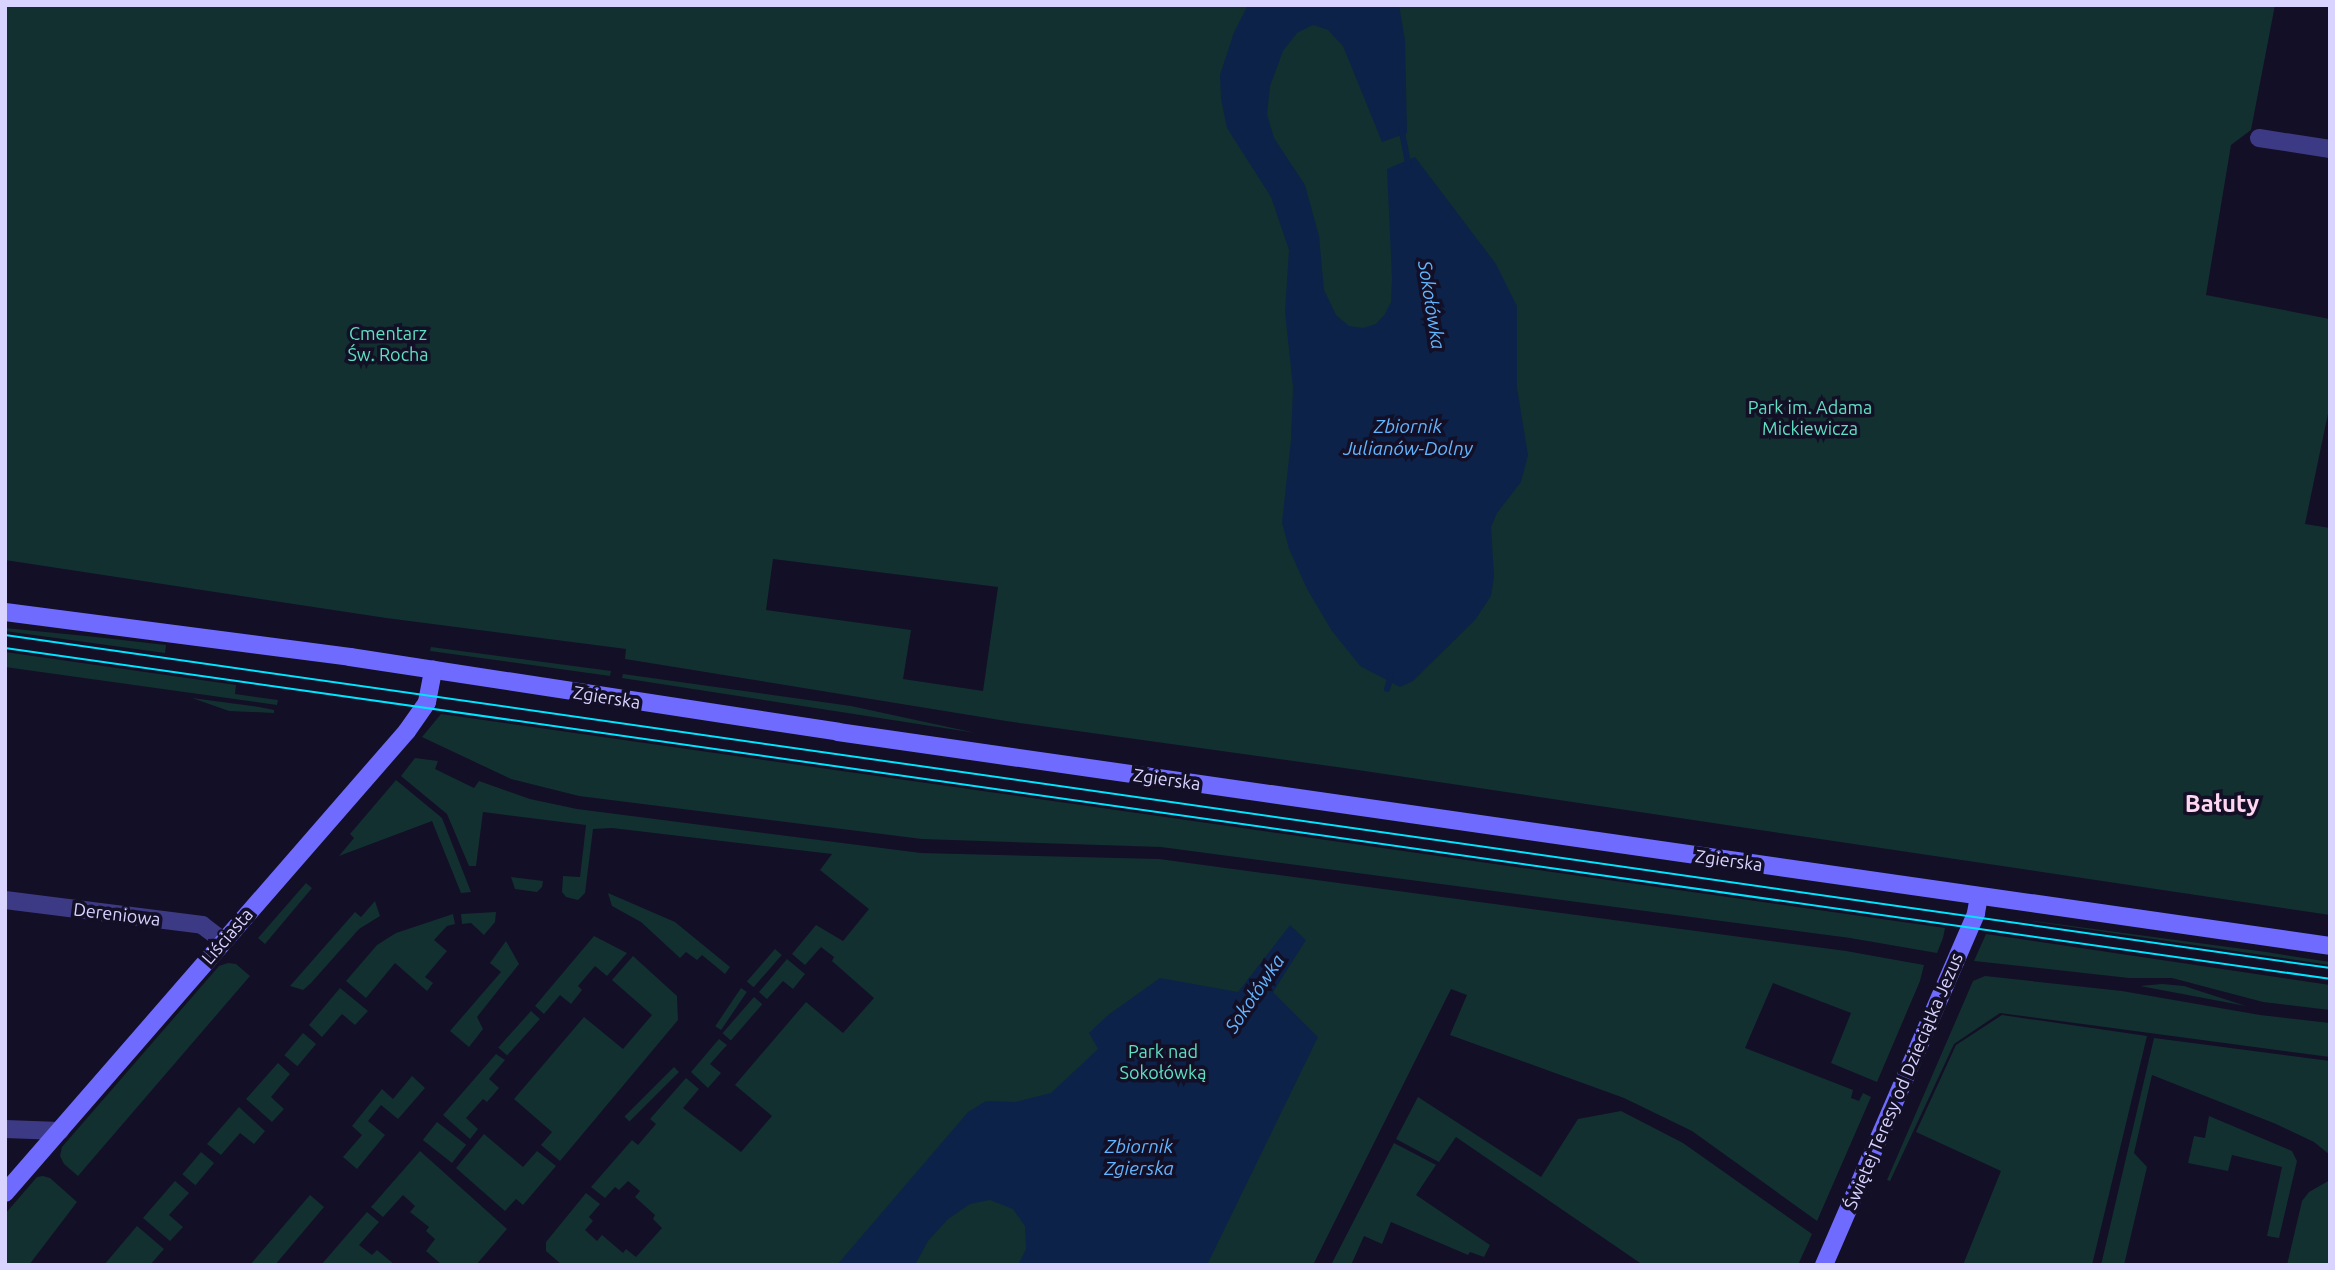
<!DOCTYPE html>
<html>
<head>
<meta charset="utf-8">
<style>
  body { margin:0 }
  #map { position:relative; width:2335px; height:1270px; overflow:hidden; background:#130f26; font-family:Ubuntu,sans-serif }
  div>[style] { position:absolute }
  .green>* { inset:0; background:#12302f; transform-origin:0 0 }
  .water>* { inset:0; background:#0c2248 }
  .stream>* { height:6px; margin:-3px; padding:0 3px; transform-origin:3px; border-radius:3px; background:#0c2248 }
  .street>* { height:18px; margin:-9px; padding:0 9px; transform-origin:9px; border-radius:9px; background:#3d3a85 }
  .secondary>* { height:18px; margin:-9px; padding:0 9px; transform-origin:9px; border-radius:9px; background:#6f6bff }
  .tram>* { height:2px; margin:-1px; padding:0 1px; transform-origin:1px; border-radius:1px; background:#00e5ff }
  span { translate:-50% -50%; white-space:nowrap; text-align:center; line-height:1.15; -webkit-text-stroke:7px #130f26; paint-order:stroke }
  .park-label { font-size:18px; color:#5fe0c0 }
  .street-label { font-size:18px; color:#d9d4ff }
  .water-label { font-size:19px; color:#62b6ff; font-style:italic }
  .district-label { font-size:24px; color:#ffd6f0; font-weight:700 }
  .frame { position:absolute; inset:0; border:7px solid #d9d4ff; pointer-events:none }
</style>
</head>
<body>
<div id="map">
  <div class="green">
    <i style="clip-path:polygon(evenodd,5px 5px,2275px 5px,2251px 130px,2231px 145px,2206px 295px,2330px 319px,2330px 404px,2305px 524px,2330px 528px,2330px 915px,1351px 769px,1006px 721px,625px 659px,626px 649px,386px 618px,5px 560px,5px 5px,773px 559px,998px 587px,983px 691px,903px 679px,911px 630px,766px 610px,773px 559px)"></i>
    <i style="clip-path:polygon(5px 628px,96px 637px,166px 645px,165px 653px,5px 631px)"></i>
    <i style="clip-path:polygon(431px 647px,611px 671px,610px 676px,430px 651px)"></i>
    <i style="clip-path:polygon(5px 652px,236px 685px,235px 694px,278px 700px,277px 705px,5px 667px)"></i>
    <i style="clip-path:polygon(623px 674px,851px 706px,976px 733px,622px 678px)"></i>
    <i style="clip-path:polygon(192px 698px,259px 707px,274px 710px,274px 713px,229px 711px)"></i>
    <i style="clip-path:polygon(441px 714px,1945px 928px,1943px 938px,1937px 953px,1850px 938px,1161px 847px,922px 839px,579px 796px,511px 779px,422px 737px)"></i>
    <i style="clip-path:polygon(415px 758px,438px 761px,435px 769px,474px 788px,479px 781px,530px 799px,577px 809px,921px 853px,1159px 859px,1846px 951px,1924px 965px,1920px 981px,1877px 1082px,1831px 1063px,1851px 1013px,1773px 983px,1745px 1048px,1853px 1090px,1851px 1098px,1859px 1101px,1863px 1093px,1871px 1097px,1817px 1221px,1692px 1131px,1624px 1098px,1450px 1035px,1467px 995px,1451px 989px,1313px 1265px,562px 1265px,546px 1251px,546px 1242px,586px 1193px,600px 1204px,589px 1217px,593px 1221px,585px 1230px,597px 1241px,602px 1235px,623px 1253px,626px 1249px,636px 1257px,662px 1228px,653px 1219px,655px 1215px,635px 1197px,640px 1191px,628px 1181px,619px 1190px,615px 1187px,605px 1198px,591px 1187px,632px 1140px,638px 1145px,656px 1124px,650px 1119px,686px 1078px,699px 1089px,683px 1108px,741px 1152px,772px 1116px,735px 1085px,806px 1002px,843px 1033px,874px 998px,832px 961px,834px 957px,821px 947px,805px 965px,792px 954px,816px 925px,843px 941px,869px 909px,820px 870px,832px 854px,612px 828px,593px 829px,585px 893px,578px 900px,566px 897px,562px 892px,563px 876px,580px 877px,586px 825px,483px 812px,476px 866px,469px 866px,447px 814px,401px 776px)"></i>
    <i style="clip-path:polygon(396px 780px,442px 818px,471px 892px,461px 893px,432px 821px,339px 856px,354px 838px,350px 834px)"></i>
    <i style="clip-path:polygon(511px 877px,543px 881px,542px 887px,537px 892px,515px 889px)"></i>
    <i style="clip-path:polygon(306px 883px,312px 888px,265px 944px,258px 938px)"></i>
    <i style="clip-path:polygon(608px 893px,675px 922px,730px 967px,725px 974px,702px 955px,697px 960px,686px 952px,680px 958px,641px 922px,612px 906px)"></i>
    <i style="clip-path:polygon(375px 901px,380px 916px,359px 929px,311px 983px,303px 990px,290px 986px,355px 912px,361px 917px)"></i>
    <i style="clip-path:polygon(496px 912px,495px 922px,484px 935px,471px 923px,462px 924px,461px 914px)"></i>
    <i style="clip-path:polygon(453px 914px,455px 924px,447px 926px,434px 940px,447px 951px,425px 977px,433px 983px,427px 991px,395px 963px,366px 998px,346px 981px,377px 945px,396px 933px)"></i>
    <i style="clip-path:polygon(2003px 917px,2266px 952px,2330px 962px,2330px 965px)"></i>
    <i style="clip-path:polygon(1986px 934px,2330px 985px,2330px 1010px,2263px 1002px,2172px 978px,2129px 978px,1974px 961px)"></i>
    <i style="clip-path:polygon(594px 936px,627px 953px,607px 976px,595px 966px,578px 986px,582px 990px,571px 1004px,560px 995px,544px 1014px,535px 1006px)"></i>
    <i style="clip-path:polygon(506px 941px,519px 964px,477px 1017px,483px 1029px,469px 1047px,450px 1031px,501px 972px,490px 963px)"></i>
    <i style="left:775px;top:949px;width:9px;height:43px;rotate:41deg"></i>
    <i style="clip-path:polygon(633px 956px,677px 996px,678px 1020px,560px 1161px,541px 1145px,552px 1132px,514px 1099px,584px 1017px,623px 1049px,652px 1015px,612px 980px)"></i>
    <i style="clip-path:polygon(787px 959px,805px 974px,793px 989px,783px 981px,767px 999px,759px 992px)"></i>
    <i style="clip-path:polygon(228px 963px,236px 964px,250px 976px,78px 1176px,64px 1164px,60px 1156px,62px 1147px,219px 966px)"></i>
    <i style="clip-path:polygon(1985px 976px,2122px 991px,2260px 1015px,2330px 1023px,2330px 1057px,2000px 1013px,1954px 1044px,1890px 1181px,1887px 1180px,1973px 981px)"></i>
    <i style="clip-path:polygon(2162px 984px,2184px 986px,2246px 1006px,2140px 986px)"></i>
    <i style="clip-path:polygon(340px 988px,368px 1011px,355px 1025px,342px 1014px,322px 1037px,309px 1025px)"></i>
    <i style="left:741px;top:988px;width:7px;height:46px;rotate:34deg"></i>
    <i style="left:754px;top:997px;width:11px;height:48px;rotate:41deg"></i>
    <i style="left:531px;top:1011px;width:12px;height:49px;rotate:42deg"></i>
    <i style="clip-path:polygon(2002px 1015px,2147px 1036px,2092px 1265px,1963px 1265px,2001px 1171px,1916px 1132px,1956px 1045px)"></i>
    <i style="left:303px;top:1033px;width:17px;height:29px;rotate:40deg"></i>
    <i style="clip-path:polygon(2154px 1038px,2330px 1061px,2330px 1155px,2314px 1142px,2276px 1124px,2152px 1075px,2134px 1153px,2147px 1167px,2124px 1265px,2101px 1265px)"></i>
    <i style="clip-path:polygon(719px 1039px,727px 1045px,710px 1064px,721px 1073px,708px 1088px,691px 1072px)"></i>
    <i style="clip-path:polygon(496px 1054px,505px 1060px,489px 1079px,499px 1088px,487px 1102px,483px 1099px,466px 1118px,478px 1129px,470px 1139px,443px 1115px)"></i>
    <i style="clip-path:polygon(278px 1063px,290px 1074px,271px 1097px,284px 1109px,272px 1122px,246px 1099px)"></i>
    <i style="left:674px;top:1067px;width:7px;height:70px;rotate:45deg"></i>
    <i style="clip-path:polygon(412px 1076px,425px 1088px,398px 1119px,381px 1105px,368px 1121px,385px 1135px,357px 1169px,343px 1157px,362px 1135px,352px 1126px,382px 1089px,393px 1099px)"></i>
    <i style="clip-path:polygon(1418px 1097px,1541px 1177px,1578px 1119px,1621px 1111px,1683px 1143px,1812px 1234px,1798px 1265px,1643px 1265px,1456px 1137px,1439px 1162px,1396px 1139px)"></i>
    <i style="clip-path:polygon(239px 1107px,265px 1131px,254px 1144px,240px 1133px,221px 1155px,207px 1144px)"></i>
    <i style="clip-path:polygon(2209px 1116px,2292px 1151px,2297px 1161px,2279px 1238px,2267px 1236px,2282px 1167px,2232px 1155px,2228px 1171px,2188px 1163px,2194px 1136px,2205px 1138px)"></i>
    <i style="left:437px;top:1122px;width:37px;height:23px;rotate:38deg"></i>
    <i style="clip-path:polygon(484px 1134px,523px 1167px,537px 1151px,556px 1166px,523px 1205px,516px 1199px,505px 1211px,456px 1168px)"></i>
    <i style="clip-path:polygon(1394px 1143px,1436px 1165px,1416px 1195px,1490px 1245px,1484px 1257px,1470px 1252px,1468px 1255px,1391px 1222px,1382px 1244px,1364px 1236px,1351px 1265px,1331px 1265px)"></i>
    <i style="clip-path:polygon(420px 1151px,507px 1229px,476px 1265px,442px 1265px,426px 1251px,435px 1239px,426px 1231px,429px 1227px,410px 1212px,415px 1206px,403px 1195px,383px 1217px,371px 1207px)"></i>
    <i style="left:201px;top:1152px;width:17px;height:29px;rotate:40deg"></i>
    <i style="clip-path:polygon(43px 1176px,50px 1178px,77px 1202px,29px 1265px,5px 1265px,5px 1214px,37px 1177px)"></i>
    <i style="clip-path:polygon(2330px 1180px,2330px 1265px,2287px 1265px,2302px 1201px,2309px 1192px)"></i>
    <i style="clip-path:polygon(175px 1181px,189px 1193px,169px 1215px,183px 1227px,170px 1241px,143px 1218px)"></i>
    <i style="clip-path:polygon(310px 1195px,324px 1207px,275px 1265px,250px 1265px)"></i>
    <i style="clip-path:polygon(367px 1212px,379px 1222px,359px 1245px,372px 1255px,377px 1250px,395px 1265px,321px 1265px)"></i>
    <i style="clip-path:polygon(137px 1226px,164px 1249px,150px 1265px,104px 1265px)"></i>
  </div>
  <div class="water">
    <i style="clip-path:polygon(1248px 5px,1399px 5px,1405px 40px,1407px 133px,1382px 142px,1343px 46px,1328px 30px,1313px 25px,1297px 33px,1283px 51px,1270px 86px,1267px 114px,1274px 138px,1305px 185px,1319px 236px,1324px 290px,1336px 315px,1349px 326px,1363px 328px,1376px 324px,1385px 314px,1391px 302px,1392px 278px,1387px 169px,1415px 157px,1496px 264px,1517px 306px,1517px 388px,1528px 455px,1521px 482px,1497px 513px,1491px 527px,1494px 577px,1491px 596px,1475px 620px,1413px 681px,1400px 687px,1360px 666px,1332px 631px,1307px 589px,1289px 549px,1282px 523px,1291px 440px,1293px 387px,1285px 312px,1289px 250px,1271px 197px,1227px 128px,1221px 99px,1220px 75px,1234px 32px)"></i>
    <i style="clip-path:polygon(1290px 925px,1306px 940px,1273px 992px,1318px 1037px,1207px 1265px,1018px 1265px,1026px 1249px,1025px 1226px,1013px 1209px,990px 1200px,970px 1204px,948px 1219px,928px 1241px,915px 1265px,837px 1265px,968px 1112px,986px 1101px,1015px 1102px,1051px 1093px,1098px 1049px,1089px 1033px,1108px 1015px,1160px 978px,1238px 992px)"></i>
  </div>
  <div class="stream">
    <i style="left:1401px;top:127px;width:42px;rotate:79deg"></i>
    <i style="left:1387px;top:689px;width:14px;rotate:-73deg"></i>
  </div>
  <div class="street">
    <i style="left:2259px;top:138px;width:72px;rotate:8.8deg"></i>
    <i style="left:5px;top:900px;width:199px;rotate:7.2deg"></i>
    <i style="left:202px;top:925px;width:26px;rotate:37deg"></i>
    <i style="left:5px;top:1129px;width:55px;rotate:2.1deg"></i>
  </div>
  <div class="secondary">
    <i style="left:5px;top:612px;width:348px;rotate:7.4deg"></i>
    <i style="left:350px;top:657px;width:494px;rotate:8.7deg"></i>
    <i style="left:838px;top:732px;width:1507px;rotate:8.16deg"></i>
    <i style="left:5px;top:1193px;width:612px;rotate:-48.97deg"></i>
    <i style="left:407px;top:731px;width:35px;rotate:-55deg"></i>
    <i style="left:427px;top:702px;width:33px;rotate:-79deg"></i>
    <i style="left:1824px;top:1265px;width:383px;rotate:-66.6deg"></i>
    <i style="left:1976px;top:913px;width:17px;rotate:-80deg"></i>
  </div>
  <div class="tram">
    <i style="left:5px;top:635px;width:2349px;rotate:8.15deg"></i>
    <i style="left:5px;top:648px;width:2348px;rotate:8.1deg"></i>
  </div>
  <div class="park-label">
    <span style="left:388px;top:344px">Cmentarz<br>Św. Rocha</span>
    <span style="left:1810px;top:418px">Park im. Adama<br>Mickiewicza</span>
    <span style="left:1163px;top:1062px">Park nad<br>Sokołówką</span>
  </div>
  <div class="street-label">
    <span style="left:607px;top:697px;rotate:9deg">Zgierska</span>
    <span style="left:1167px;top:779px;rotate:8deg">Zgierska</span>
    <span style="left:1729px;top:860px;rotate:8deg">Zgierska</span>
    <span style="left:117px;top:914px;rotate:7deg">Dereniowa</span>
    <span style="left:227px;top:936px;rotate:-49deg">Liściasta</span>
    <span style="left:1903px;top:1081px;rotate:-67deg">Świętej Teresy od Dzieciątka Jezus</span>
  </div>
  <div class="water-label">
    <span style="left:1431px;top:305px;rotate:81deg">Sokołówka</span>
    <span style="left:1408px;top:438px">Zbiornik<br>Julianów-Dolny</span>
    <span style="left:1255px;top:994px;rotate:-56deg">Sokołówka</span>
    <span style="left:1139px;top:1158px">Zbiornik<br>Zgierska</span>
  </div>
  <div class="district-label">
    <span style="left:2222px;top:804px">Bałuty</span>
  </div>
  <div class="frame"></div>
</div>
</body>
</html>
